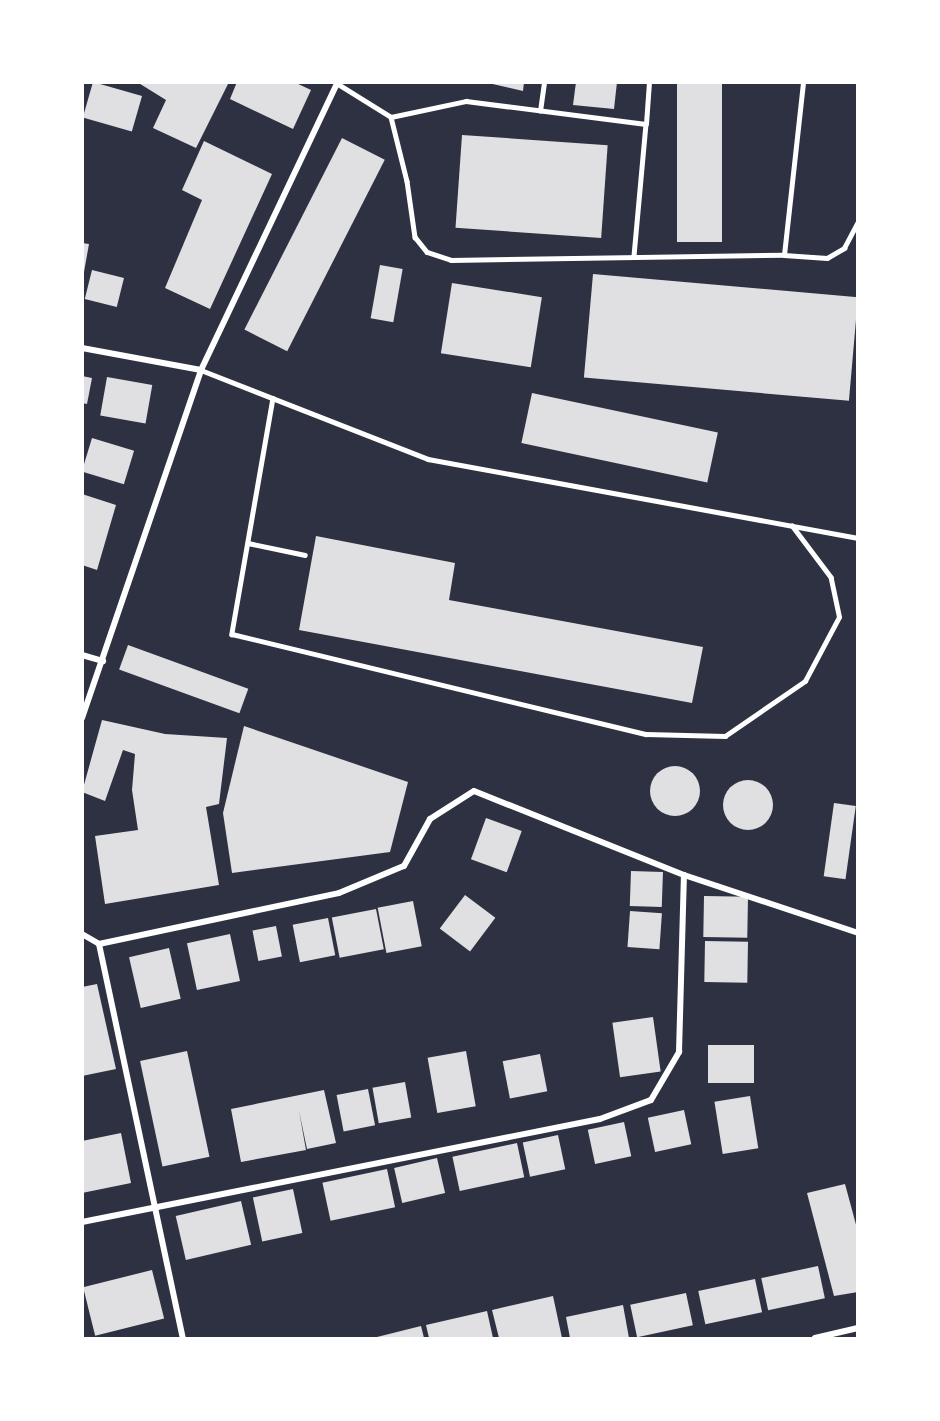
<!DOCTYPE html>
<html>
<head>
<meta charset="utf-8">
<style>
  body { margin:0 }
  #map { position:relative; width:940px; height:1421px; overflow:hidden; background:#2d3142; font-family:Ubuntu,sans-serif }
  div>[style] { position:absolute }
  .building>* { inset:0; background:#e0e0e3; transform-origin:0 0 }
  .round { border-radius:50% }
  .service>* { height:4.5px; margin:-2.25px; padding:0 2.25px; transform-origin:2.25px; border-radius:2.25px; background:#fff }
  .minor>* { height:6px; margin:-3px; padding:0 3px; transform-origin:3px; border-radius:3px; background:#fff }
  span { translate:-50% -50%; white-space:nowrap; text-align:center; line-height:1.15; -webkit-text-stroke:4.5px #fff; paint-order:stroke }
  .frame { position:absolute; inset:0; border:84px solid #fff; pointer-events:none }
</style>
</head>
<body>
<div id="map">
  <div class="building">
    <i style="left:93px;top:82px;width:51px;height:37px;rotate:16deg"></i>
    <i style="clip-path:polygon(137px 82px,229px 82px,196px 148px,153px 128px,166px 100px)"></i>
    <i style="clip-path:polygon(237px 82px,294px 82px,311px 90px,293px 129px,230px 99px)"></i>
    <i style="clip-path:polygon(484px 82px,524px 82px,523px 91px)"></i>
    <i style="clip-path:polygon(576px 82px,617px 82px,614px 109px,573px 105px)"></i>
    <i style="left:677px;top:82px;width:45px;height:160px"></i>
    <i style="left:462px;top:135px;width:146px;height:93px;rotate:4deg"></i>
    <i style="left:342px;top:138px;width:48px;height:215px;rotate:27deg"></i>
    <i style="clip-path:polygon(204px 141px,272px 174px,210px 309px,165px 288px,202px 200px,182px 190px)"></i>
    <i style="clip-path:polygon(82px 243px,89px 244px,84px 272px,82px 272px)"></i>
    <i style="left:380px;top:265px;width:23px;height:54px;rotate:10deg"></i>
    <i style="left:92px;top:270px;width:33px;height:30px;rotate:14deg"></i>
    <i style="left:593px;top:274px;width:266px;height:104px;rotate:5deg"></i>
    <i style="left:452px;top:283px;width:91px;height:71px;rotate:9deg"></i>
    <i style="clip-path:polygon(82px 376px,92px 378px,87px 404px,82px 403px)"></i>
    <i style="left:107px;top:377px;width:46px;height:39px;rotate:10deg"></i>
    <i style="left:532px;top:393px;width:190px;height:51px;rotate:12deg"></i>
    <i style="left:92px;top:438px;width:44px;height:35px;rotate:17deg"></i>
    <i style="clip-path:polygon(82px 494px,116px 505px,97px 570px,82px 565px)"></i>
    <i style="clip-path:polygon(316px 536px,455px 563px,449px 600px,703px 647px,692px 703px,299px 630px)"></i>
    <i style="left:128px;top:645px;width:128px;height:26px;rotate:20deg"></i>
    <i style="clip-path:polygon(102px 720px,165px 734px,227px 738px,219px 804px,206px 807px,219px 885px,105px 904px,95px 836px,138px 830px,132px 790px,135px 754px,123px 750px,105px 801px,82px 792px)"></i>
    <i style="clip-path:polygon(244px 726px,408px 782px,390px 852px,232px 873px,223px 813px)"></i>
    <i class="round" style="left:650px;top:766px;width:50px;height:50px"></i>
    <i class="round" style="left:723px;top:780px;width:50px;height:50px"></i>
    <i style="left:834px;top:803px;width:22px;height:74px;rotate:8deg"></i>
    <i style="left:486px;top:818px;width:38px;height:44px;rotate:20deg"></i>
    <i style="left:631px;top:871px;width:32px;height:35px;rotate:2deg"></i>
    <i style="left:465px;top:895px;width:38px;height:42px;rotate:37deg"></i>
    <i style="left:704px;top:896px;width:44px;height:41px;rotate:1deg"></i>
    <i style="left:413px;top:901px;width:46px;height:36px;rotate:79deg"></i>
    <i style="left:376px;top:909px;width:41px;height:45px;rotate:79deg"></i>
    <i style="left:630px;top:911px;width:32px;height:36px;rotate:4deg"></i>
    <i style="left:328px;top:918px;width:38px;height:36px;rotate:79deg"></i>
    <i style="left:276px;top:926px;width:31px;height:24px;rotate:79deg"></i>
    <i style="left:230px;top:934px;width:48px;height:44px;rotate:78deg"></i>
    <i style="left:705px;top:941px;width:43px;height:41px;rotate:1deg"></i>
    <i style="left:169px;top:948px;width:52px;height:41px;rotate:77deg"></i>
    <i style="clip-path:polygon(97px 984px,116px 1069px,82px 1076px,82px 987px)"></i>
    <i style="left:653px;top:1017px;width:55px;height:41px;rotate:82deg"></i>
    <i style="left:708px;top:1045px;width:46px;height:38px"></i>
    <i style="left:187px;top:1051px;width:108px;height:48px;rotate:78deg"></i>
    <i style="left:466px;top:1051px;width:56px;height:39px;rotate:80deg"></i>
    <i style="left:540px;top:1054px;width:38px;height:38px;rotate:79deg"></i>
    <i style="left:405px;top:1082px;width:36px;height:33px;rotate:80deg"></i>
    <i style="left:368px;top:1089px;width:37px;height:32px;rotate:79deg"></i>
    <i style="clip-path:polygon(324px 1090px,336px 1143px,307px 1149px,299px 1111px,306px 1150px,241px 1162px,231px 1109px)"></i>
    <i style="left:750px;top:1096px;width:53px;height:36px;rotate:81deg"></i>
    <i style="left:684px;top:1110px;width:35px;height:37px;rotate:78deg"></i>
    <i style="left:624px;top:1122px;width:35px;height:37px;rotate:78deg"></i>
    <i style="clip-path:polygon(121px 1133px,131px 1183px,82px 1193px,82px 1141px)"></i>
    <i style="left:558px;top:1135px;width:35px;height:36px;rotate:78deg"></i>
    <i style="left:517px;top:1143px;width:35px;height:66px;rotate:78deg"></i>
    <i style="left:437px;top:1158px;width:36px;height:44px;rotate:77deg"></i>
    <i style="left:387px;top:1169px;width:39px;height:66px;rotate:78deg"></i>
    <i style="clip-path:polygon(845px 1184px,858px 1232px,858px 1292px,834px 1296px,807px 1193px)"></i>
    <i style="left:293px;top:1189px;width:45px;height:41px;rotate:78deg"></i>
    <i style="left:241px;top:1201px;width:45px;height:67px;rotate:77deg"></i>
    <i style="left:818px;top:1266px;width:33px;height:58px;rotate:78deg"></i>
    <i style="left:152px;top:1270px;width:50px;height:71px;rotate:76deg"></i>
    <i style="left:755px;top:1279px;width:34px;height:58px;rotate:78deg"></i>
    <i style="left:686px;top:1293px;width:33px;height:57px;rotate:78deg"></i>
    <i style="clip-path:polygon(553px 1296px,562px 1338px,499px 1338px,492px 1310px)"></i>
    <i style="clip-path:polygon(623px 1305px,629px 1338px,570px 1338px,566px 1317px)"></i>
    <i style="clip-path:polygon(487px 1311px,493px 1338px,429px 1338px,426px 1325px)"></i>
    <i style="clip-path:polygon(421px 1326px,424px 1338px,373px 1338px)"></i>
  </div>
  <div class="service">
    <i style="left:338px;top:84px;width:62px;rotate:31.9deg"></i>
    <i style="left:391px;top:117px;width:66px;rotate:76deg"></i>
    <i style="left:407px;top:181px;width:57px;rotate:81.9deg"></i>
    <i style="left:415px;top:237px;width:19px;rotate:51deg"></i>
    <i style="left:427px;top:252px;width:25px;rotate:18deg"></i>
    <i style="left:451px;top:260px;width:333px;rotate:-0.9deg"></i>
    <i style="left:784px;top:255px;width:43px;rotate:4deg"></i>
    <i style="left:827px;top:258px;width:20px;rotate:-30deg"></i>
    <i style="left:844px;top:248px;width:30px;rotate:-62deg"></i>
    <i style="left:540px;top:111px;width:29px;rotate:-82deg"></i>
    <i style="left:391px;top:117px;width:77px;rotate:-12deg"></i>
    <i style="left:466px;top:101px;width:181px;rotate:7.3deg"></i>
    <i style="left:646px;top:124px;width:133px;rotate:95.2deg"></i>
    <i style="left:646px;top:124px;width:42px;rotate:-85.9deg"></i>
    <i style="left:784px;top:255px;width:174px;rotate:-83.7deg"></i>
    <i style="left:201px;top:370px;width:244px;rotate:21.4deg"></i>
    <i style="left:428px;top:459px;width:437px;rotate:10.4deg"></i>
    <i style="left:273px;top:398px;width:240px;rotate:99.9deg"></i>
    <i style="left:232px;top:634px;width:426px;rotate:13.6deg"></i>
    <i style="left:646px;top:734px;width:79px;rotate:1.5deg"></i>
    <i style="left:725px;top:736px;width:97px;rotate:-34.5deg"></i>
    <i style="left:805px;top:681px;width:72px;rotate:-62deg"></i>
    <i style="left:839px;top:617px;width:40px;rotate:-102deg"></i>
    <i style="left:831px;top:578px;width:65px;rotate:-126.9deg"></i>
    <i style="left:248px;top:543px;width:58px;rotate:11.9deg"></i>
  </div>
  <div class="minor">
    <i style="left:82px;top:348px;width:121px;rotate:10.5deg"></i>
    <i style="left:82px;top:655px;width:22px;rotate:16deg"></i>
    <i style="left:82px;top:718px;width:368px;rotate:-71.1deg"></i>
    <i style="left:201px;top:370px;width:319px;rotate:-64.6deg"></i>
    <i style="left:82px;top:934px;width:20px;rotate:30deg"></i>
    <i style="left:99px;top:944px;width:245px;rotate:-12deg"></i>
    <i style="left:339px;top:893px;width:70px;rotate:-22.6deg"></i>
    <i style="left:404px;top:866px;width:54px;rotate:-61deg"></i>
    <i style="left:430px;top:819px;width:52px;rotate:-32.5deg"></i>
    <i style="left:474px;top:791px;width:226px;rotate:21.8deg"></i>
    <i style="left:684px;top:875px;width:183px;rotate:18.4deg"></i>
    <i style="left:99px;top:944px;width:403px;rotate:78deg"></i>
    <i style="left:82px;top:1222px;width:528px;rotate:-11.25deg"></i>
    <i style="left:600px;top:1119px;width:54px;rotate:-20.4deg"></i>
    <i style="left:651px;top:1100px;width:56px;rotate:-59.7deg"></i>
    <i style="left:679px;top:1052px;width:177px;rotate:-88.4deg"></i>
    <i style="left:815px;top:1338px;width:44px;rotate:-13.1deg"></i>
  </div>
  <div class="frame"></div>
</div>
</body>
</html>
